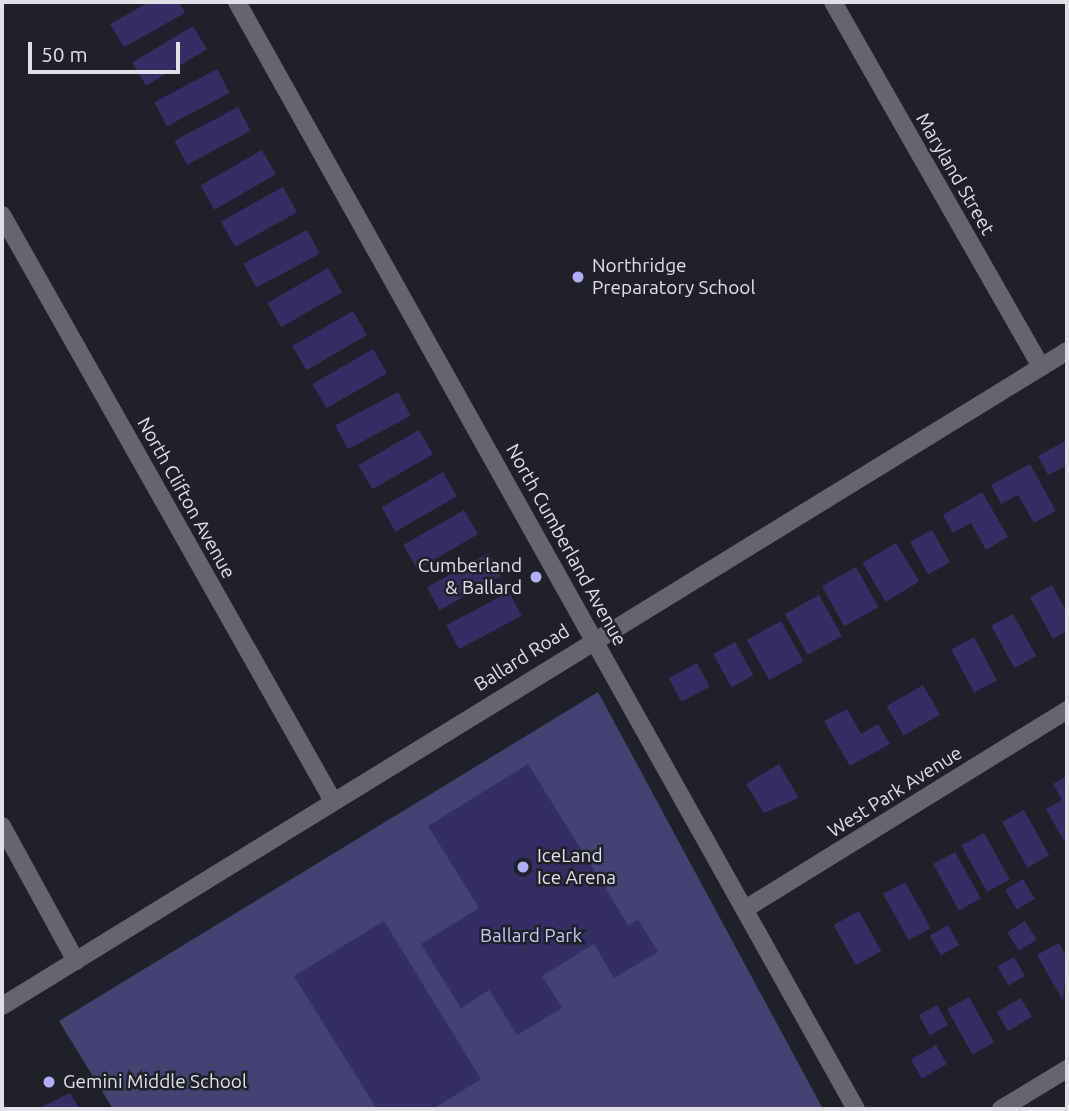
<!DOCTYPE html>
<html>
<head>
<meta charset="utf-8">
<style>
  body { margin:0 }
  #map { position:relative; width:1069px; height:1111px; overflow:hidden; background:#202028; font-family:Ubuntu,sans-serif }
  div>[style] { position:absolute }
  .green>* { inset:0; background:#444271 }
  .building>* { inset:0; background:#342e65; transform-origin:0 0 }
  .minor>* { height:18px; margin:-9px; padding:0 9px; transform-origin:9px; border-radius:9px; background:#65656a }
  .dots>* { width:19px; height:19px; translate:-50% -50%; box-sizing:border-box; border:4px solid #202028; border-radius:50% }
  span { translate:-50% -50%; white-space:nowrap; text-align:center; line-height:1.15; -webkit-text-stroke:5px #202028; paint-order:stroke }
  .street-label { font-size:19px; color:#e0e0e6 }
  .poi-label { font-size:19px; color:#e0e0e6 }
  .left { translate:0 -50%; text-align:left }
  .right { translate:-100% -50%; text-align:right }
  .park-label { font-size:19px; color:#c8c8fd }
  .frame { position:absolute; inset:0; border:4px solid #e0e0e6; pointer-events:none }
  .scale { position:absolute; left:28px; top:42px; width:152px; height:32px; box-sizing:border-box; border:4px solid #e0e0e6; border-top:0; padding-left:9px; font-size:21px; line-height:24px; white-space:nowrap; color:#e0e0e6; -webkit-text-stroke:5px #202028; paint-order:stroke }
</style>
</head>
<body>
<div id="map">
  <div class="green">
    <i style="clip-path:polygon(598px 692px,823px 1109px,113px 1109px,59px 1021px)"></i>
  </div>
  <div class="building">
    <i style="clip-path:polygon(149px 2px,179px 2px,185px 13px,124px 47px,110px 24px)"></i>
    <i style="left:193px;top:26px;width:27px;height:71px;rotate:59deg"></i>
    <i style="left:217px;top:69px;width:27px;height:71px;rotate:62deg"></i>
    <i style="left:238px;top:107px;width:27px;height:72px;rotate:62deg"></i>
    <i style="left:262px;top:150px;width:28px;height:71px;rotate:60deg"></i>
    <i style="left:283px;top:187px;width:29px;height:71px;rotate:61deg"></i>
    <i style="left:307px;top:230px;width:27px;height:72px;rotate:62deg"></i>
    <i style="left:328px;top:268px;width:28px;height:70px;rotate:60deg"></i>
    <i style="left:353px;top:311px;width:28px;height:70px;rotate:60deg"></i>
    <i style="left:373px;top:349px;width:28px;height:70px;rotate:60deg"></i>
    <i style="left:398px;top:392px;width:27px;height:71px;rotate:62deg"></i>
    <i style="left:419px;top:430px;width:28px;height:70px;rotate:60deg"></i>
    <i style="clip-path:polygon(1067px 440px,1067px 465px,1048px 475px,1038px 456px)"></i>
    <i style="clip-path:polygon(1030px 464px,1056px 511px,1034px 523px,1018px 495px,1001px 504px,991px 485px)"></i>
    <i style="left:443px;top:472px;width:28px;height:71px;rotate:60deg"></i>
    <i style="clip-path:polygon(982px 492px,1008px 537px,986px 550px,971px 523px,953px 533px,943px 515px)"></i>
    <i style="left:464px;top:510px;width:28px;height:70px;rotate:60deg"></i>
    <i style="left:932px;top:530px;width:37px;height:25px;rotate:61deg"></i>
    <i style="left:896px;top:543px;width:45px;height:39px;rotate:59deg"></i>
    <i style="left:489px;top:553px;width:26px;height:71px;rotate:61deg"></i>
    <i style="left:856px;top:567px;width:46px;height:39px;rotate:61deg"></i>
    <i style="clip-path:polygon(1052px 585px,1067px 613px,1067px 631px,1053px 639px,1030px 597px)"></i>
    <i style="left:509px;top:592px;width:27px;height:71px;rotate:62deg"></i>
    <i style="left:819px;top:595px;width:47px;height:39px;rotate:61deg"></i>
    <i style="left:1013px;top:614px;width:48px;height:25px;rotate:61deg"></i>
    <i style="left:781px;top:621px;width:46px;height:39px;rotate:61deg"></i>
    <i style="left:974px;top:637px;width:49px;height:26px;rotate:62deg"></i>
    <i style="left:735px;top:642px;width:38px;height:25px;rotate:61deg"></i>
    <i style="left:697px;top:663px;width:27px;height:32px;rotate:62deg"></i>
    <i style="left:923px;top:685px;width:34px;height:42px;rotate:60deg"></i>
    <i style="clip-path:polygon(847px 709px,861px 734px,878px 724px,890px 744px,850px 766px,824px 721px)"></i>
    <i style="clip-path:polygon(528px 764px,628px 925px,638px 920px,658px 952px,614px 978px,594px 944px,542px 976px,562px 1008px,517px 1035px,489px 990px,461px 1008px,421px 944px,479px 908px,428px 826px)"></i>
    <i style="clip-path:polygon(779px 764px,799px 798px,764px 813px,746px 784px)"></i>
    <i style="clip-path:polygon(1067px 776px,1067px 839px,1064px 841px,1046px 809px,1062px 800px,1053px 784px)"></i>
    <i style="left:1024px;top:810px;width:52px;height:25px;rotate:61deg"></i>
    <i style="left:984px;top:833px;width:53px;height:26px;rotate:61deg"></i>
    <i style="left:955px;top:852px;width:53px;height:25px;rotate:61deg"></i>
    <i style="left:1023px;top:879px;width:23px;height:21px;rotate:59deg"></i>
    <i style="left:905px;top:882px;width:53px;height:25px;rotate:61deg"></i>
    <i style="left:859px;top:911px;width:46px;height:29px;rotate:61deg"></i>
    <i style="clip-path:polygon(384px 921px,481px 1079px,433px 1109px,377px 1109px,294px 976px)"></i>
    <i style="left:1025px;top:921px;width:22px;height:21px;rotate:58deg"></i>
    <i style="left:948px;top:925px;width:23px;height:21px;rotate:61deg"></i>
    <i style="clip-path:polygon(1059px 943px,1067px 958px,1063px 1001px,1037px 955px)"></i>
    <i style="left:1014px;top:957px;width:22px;height:19px;rotate:60deg"></i>
    <i style="left:969px;top:997px;width:52px;height:25px;rotate:61deg"></i>
    <i style="left:1021px;top:998px;width:22px;height:28px;rotate:60deg"></i>
    <i style="left:937px;top:1005px;width:23px;height:21px;rotate:61deg"></i>
    <i style="left:936px;top:1045px;width:22px;height:29px;rotate:60deg"></i>
    <i style="clip-path:polygon(70px 1093px,80px 1109px,37px 1109px)"></i>
  </div>
  <div class="minor">
    <i style="left:237px;top:2px;width:1268px;rotate:60.79deg"></i>
    <i style="left:833px;top:2px;width:420px;rotate:60.3deg"></i>
    <i style="left:2px;top:215px;width:673px;rotate:60.54deg"></i>
    <i style="left:2px;top:826px;width:154px;rotate:61.3deg"></i>
    <i style="left:745px;top:909px;width:379px;rotate:-31.7deg"></i>
    <i style="left:2px;top:1006px;width:1250px;rotate:-31.59deg"></i>
    <i style="left:1001px;top:1109px;width:77px;rotate:-31.2deg"></i>
  </div>
  <div class="dots">
    <i style="left:578px;top:277px;background:#b0aefa"></i>
    <i style="left:536px;top:577px;background:#b0aefa"></i>
    <i style="left:523px;top:867px;background:#b0aefa"></i>
    <i style="left:49px;top:1082px;background:#b0aefa"></i>
  </div>
  <div class="street-label">
    <span style="left:955px;top:174px;rotate:60deg">Maryland Street</span>
    <span style="left:186px;top:498px;rotate:61deg">North Clifton Avenue</span>
    <span style="left:566px;top:545px;rotate:61deg">North Cumberland Avenue</span>
    <span style="left:522px;top:658px;rotate:-32deg">Ballard Road</span>
    <span style="left:895px;top:792px;rotate:-32deg">West Park Avenue</span>
  </div>
  <div class="poi-label">
    <span class="left" style="left:592px;top:277px">Northridge<br>Preparatory School</span>
    <span class="right" style="left:522px;top:577px">Cumberland<br>&amp; Ballard</span>
    <span class="left" style="left:537px;top:867px">IceLand<br>Ice Arena</span>
    <span class="left" style="left:63px;top:1082px">Gemini Middle School</span>
  </div>
  <div class="park-label">
    <span style="left:531px;top:936px">Ballard Park</span>
  </div>
  <div class="frame"></div>
  <div class="scale">50 m</div>
</div>
</body>
</html>
